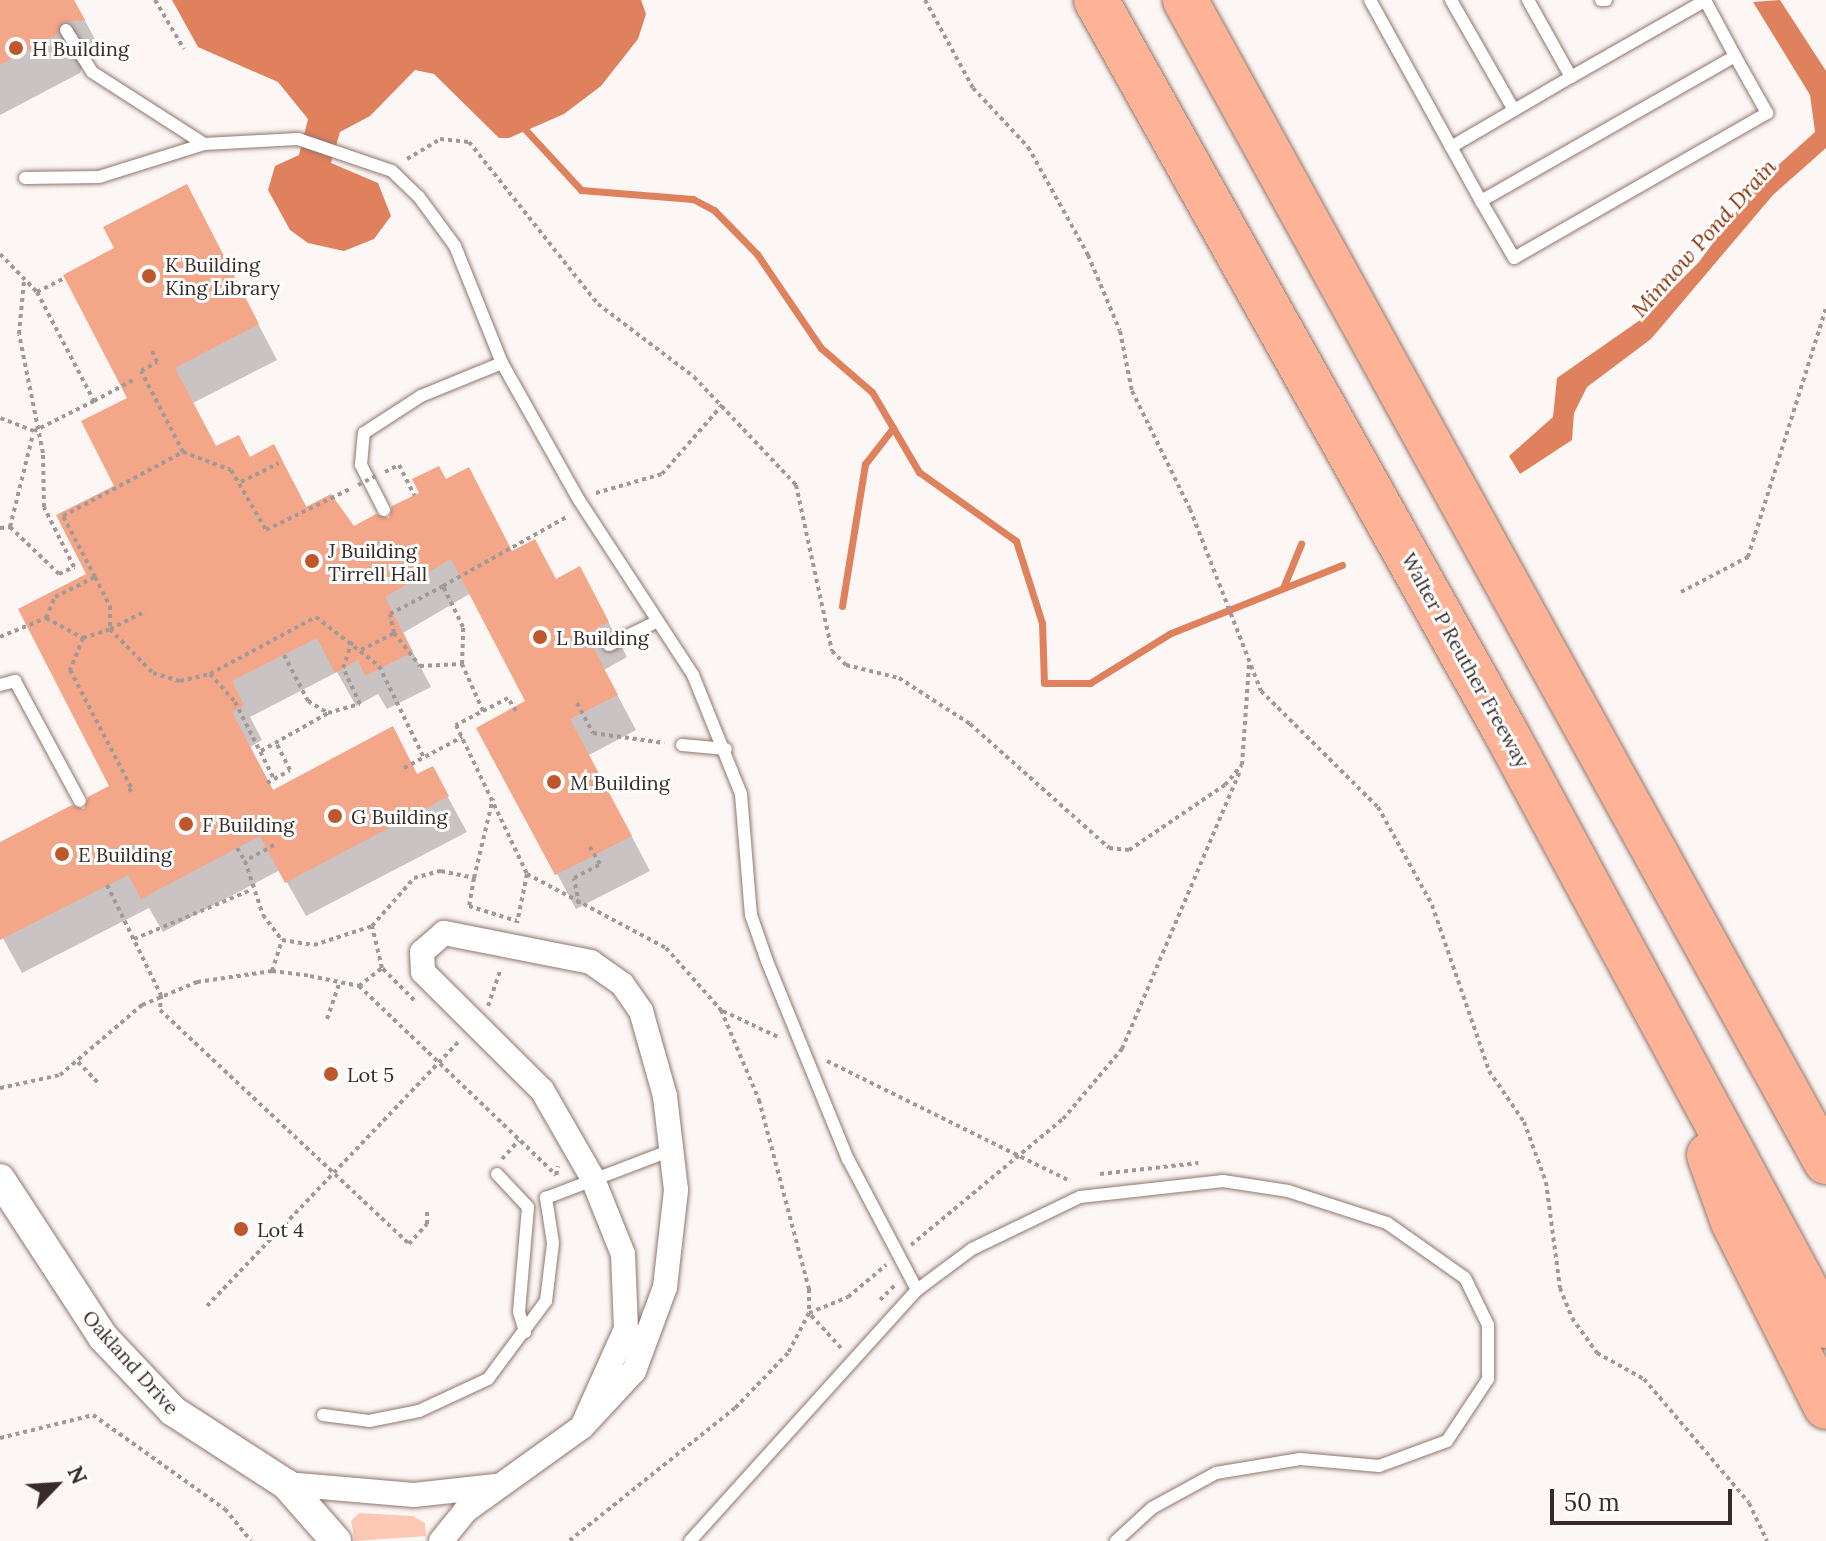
<!DOCTYPE html>
<html>
<head>
<meta charset="utf-8">
<style>
  body { margin:0 }
  #map { position:relative; width:1826px; height:1541px; overflow:hidden; background:#fcf6f4; font-family:Lora,serif }
  div>[style] { position:absolute }
  .green>* { inset:0; background:#fdc8b4 }
  .water>* { inset:0; background:#df815c }
  .shadow>* { inset:0; background:#0003 }
  .stream>* { height:7px; margin:-3.5px; padding:0 3.5px; transform-origin:3.5px; border-radius:3.5px; background:#df815c }
  .building>* { inset:0; background:#f4a688 }
  .path>* { height:4px; margin-top:-2px; transform-origin:0; background:repeating-linear-gradient(90deg,#a19996 0 4px,transparent 0 8px) }
  .roads { filter:drop-shadow(0 0 2px #8f766d) drop-shadow(0 0 2px #8f766d) }
  .service>* { height:12px; margin:-6px; padding:0 6px; transform-origin:6px; border-radius:6px; background:#fff }
  .minor>* { height:24px; margin:-12px; padding:0 12px; transform-origin:12px; border-radius:12px; background:#fff }
  .tertiary>* { height:30px; margin:-15px; padding:0 15px; transform-origin:15px; border-radius:15px; background:#fff }
  .motorway>* { height:44px; margin:-22px; padding:0 22px; transform-origin:22px; border-radius:22px; background:#ffb396 }
  .path-bridge>* { height:4px; margin-top:-2px; transform-origin:0; background:repeating-linear-gradient(90deg,#a19996 0 4px,transparent 0 8px) }
  .dots>* { width:22px; height:22px; translate:-50% -50%; box-sizing:border-box; border:4px solid #fff; border-radius:50% }
  span { translate:-50% -50%; white-space:nowrap; text-align:center; line-height:1.15; -webkit-text-stroke:6px #fff; paint-order:stroke }
  .poi-label { font-size:20px; color:#362b27 }
  .left { translate:0 -50%; text-align:left }
  .street-label { font-size:20px; color:#362b27 }
  .water-label { font-size:22px; color:#863107; font-style:italic }
  .north { position:absolute; left:16px; top:1445px; width:80px; height:80px; -webkit-text-stroke:6px #fff; paint-order:stroke; rotate:65deg; font-size:22px; font-weight:700; line-height:32px; text-align:center; color:#362b27 }
  .north::after { content:''; display:block; margin:auto; width:28px; height:36px; background:#362b27; clip-path:polygon(50% 0,100% 100%,50% 72%,0 100%) }
  .scale { position:absolute; left:1550px; top:1489px; width:182px; height:36px; box-sizing:border-box; border:4px solid #362b27; border-top:0; padding-left:10px; font-size:24px; line-height:28px; white-space:nowrap; color:#362b27; -webkit-text-stroke:6px #fff; paint-order:stroke }
</style>
</head>
<body>
<div id="map">
  <div class="green">
    <i style="clip-path:polygon(359px 1513px,413px 1516px,425px 1523px,426px 1536px,355px 1541px,351px 1521px)"></i>
  </div>
  <div class="water">
    <i style="clip-path:polygon(172px 0,641px 0,646px 14px,638px 39px,601px 86px,564px 114px,509px 138px,499px 138px,434px 74px,415px 70px,370px 116px,340px 132px,331px 163px,378px 183px,391px 216px,374px 239px,344px 251px,308px 243px,290px 230px,268px 190px,275px 166px,299px 155px,308px 119px,278px 82px,198px 47px)"></i>
    <i style="clip-path:polygon(1780px 0,1826px 71px,1826px 148px,1773px 195px,1651px 339px,1587px 387px,1574px 413px,1572px 440px,1520px 474px,1509px 456px,1553px 417px,1557px 378px,1643px 318px,1699px 262px,1755px 186px,1815px 132px,1810px 95px,1753px 2px)"></i>
  </div>
  <div class="shadow">
    <i style="clip-path:polygon(0 0,74px 0,105px 58px,84px 60px,80px 73px,0 115px)"></i>
    <i style="clip-path:polygon(186px 186px,277px 360px,193px 403px,217px 448px,293px 481px,307px 508px,353px 529px,390px 520px,468px 469px,513px 553px,557px 581px,580px 569px,627px 657px,604px 670px,636px 730px,589px 755px,650px 871px,576px 909px,479px 728px,528px 702px,471px 593px,403px 633px,431px 687px,387px 709px,378px 694px,356px 706px,337px 672px,250px 717px,262px 740px,250px 747px,274px 792px,392px 729px,418px 776px,432px 768px,467px 832px,306px 916px,280px 870px,163px 932px,149px 908px,22px 973px,0 933px,0 844px,85px 812px,112px 787px,89px 575px,117px 487px,129px 399px,117px 249px)"></i>
  </div>
  <div class="stream">
    <i style="left:522px;top:126px;width:87px;rotate:47.3deg"></i>
    <i style="left:581px;top:190px;width:112px;rotate:4.6deg"></i>
    <i style="left:693px;top:199px;width:24px;rotate:28deg"></i>
    <i style="left:714px;top:210px;width:62px;rotate:45.7deg"></i>
    <i style="left:757px;top:254px;width:114px;rotate:55.8deg"></i>
    <i style="left:821px;top:348px;width:67px;rotate:40.8deg"></i>
    <i style="left:872px;top:392px;width:93px;rotate:59.6deg"></i>
    <i style="left:919px;top:472px;width:119px;rotate:35.4deg"></i>
    <i style="left:1016px;top:541px;width:86px;rotate:72.4deg"></i>
    <i style="left:1042px;top:623px;width:60px;rotate:88.1deg"></i>
    <i style="left:1044px;top:683px;width:46px"></i>
    <i style="left:1090px;top:683px;width:95px;rotate:-31.7deg"></i>
    <i style="left:1171px;top:633px;width:184px;rotate:-21.7deg"></i>
    <i style="left:1283px;top:588px;width:48px;rotate:-67.8deg"></i>
    <i style="left:842px;top:606px;width:144px;rotate:-80.8deg"></i>
    <i style="left:865px;top:464px;width:46px;rotate:-52.1deg"></i>
  </div>
  <div class="building">
    <i style="clip-path:polygon(0 0,74px 0,85px 20px,62px 22px,58px 34px,0 65px)"></i>
    <i style="clip-path:polygon(187px 184px,259px 324px,175px 368px,216px 446px,239px 435px,250px 457px,274px 444px,306px 507px,331px 494px,354px 526px,376px 514px,389px 518px,392px 506px,419px 493px,412px 479px,439px 466px,446px 479px,469px 467px,512px 551px,535px 539px,556px 579px,580px 566px,609px 622px,586px 634px,618px 695px,570px 719px,632px 836px,555px 875px,476px 728px,525px 701px,451px 559px,385px 597px,413px 652px,365px 676px,358px 660px,335px 673px,317px 638px,232px 681px,244px 705px,232px 712px,273px 790px,393px 726px,417px 774px,433px 766px,449px 796px,285px 883px,260px 836px,141px 899px,128px 875px,0 940px,0 842px,72px 805px,84px 809px,88px 797px,109px 786px,18px 609px,86px 574px,56px 515px,114px 486px,81px 421px,127px 398px,63px 275px,114px 248px,103px 227px)"></i>
  </div>
  <div class="path">
    <i style="left:155px;top:0;width:57px;rotate:59.4deg"></i>
    <i style="left:925px;top:0;width:100px;rotate:61.4deg"></i>
    <i style="left:973px;top:88px;width:81px;rotate:47deg"></i>
    <i style="left:1028px;top:147px;width:124px;rotate:60.9deg"></i>
    <i style="left:1088px;top:255px;width:82px;rotate:67.2deg"></i>
    <i style="left:1120px;top:331px;width:61px;rotate:78.7deg"></i>
    <i style="left:1132px;top:391px;width:131px;rotate:63.8deg"></i>
    <i style="left:1190px;top:509px;width:195px;rotate:68.7deg"></i>
    <i style="left:1261px;top:691px;width:165px;rotate:44.8deg"></i>
    <i style="left:1378px;top:807px;width:112px;rotate:61.1deg"></i>
    <i style="left:1432px;top:905px;width:176px;rotate:71deg"></i>
    <i style="left:1489px;top:1071px;width:62px;rotate:55.5deg"></i>
    <i style="left:1524px;top:1122px;width:64px;rotate:69.9deg"></i>
    <i style="left:1546px;top:1182px;width:107px;rotate:82.5deg"></i>
    <i style="left:1560px;top:1288px;width:32px;rotate:68deg"></i>
    <i style="left:1572px;top:1318px;width:43px;rotate:54.5deg"></i>
    <i style="left:1597px;top:1353px;width:54px;rotate:29deg"></i>
    <i style="left:1644px;top:1379px;width:162px;rotate:49.7deg"></i>
    <i style="left:1749px;top:1503px;width:42px;rotate:64.7deg"></i>
    <i style="left:407px;top:159px;width:39px;rotate:-31deg"></i>
    <i style="left:440px;top:139px;width:29px;rotate:6deg"></i>
    <i style="left:469px;top:142px;width:207px;rotate:51.5deg"></i>
    <i style="left:598px;top:304px;width:121px;rotate:37.2deg"></i>
    <i style="left:694px;top:377px;width:149px;rotate:46.6deg"></i>
    <i style="left:796px;top:485px;width:170px;rotate:77.8deg"></i>
    <i style="left:832px;top:651px;width:20px;rotate:45deg"></i>
    <i style="left:846px;top:665px;width:55px;rotate:13.8deg"></i>
    <i style="left:899px;top:678px;width:85px;rotate:32.9deg"></i>
    <i style="left:970px;top:724px;width:186px;rotate:41.7deg"></i>
    <i style="left:1109px;top:848px;width:20px;rotate:6deg"></i>
    <i style="left:1129px;top:850px;width:116px;rotate:-34.1deg"></i>
    <i style="left:1225px;top:785px;width:26px;rotate:-50deg"></i>
    <i style="left:1242px;top:765px;width:101px;rotate:-86deg"></i>
    <i style="left:0;top:254px;width:53px;rotate:45.8deg"></i>
    <i style="left:37px;top:292px;width:123px;rotate:62.4deg"></i>
    <i style="left:94px;top:401px;width:67px;rotate:153.4deg"></i>
    <i style="left:34px;top:431px;width:36px;rotate:-159deg"></i>
    <i style="left:37px;top:292px;width:31px;rotate:-27deg"></i>
    <i style="left:94px;top:401px;width:47px;rotate:-28.2deg"></i>
    <i style="left:183px;top:452px;width:51px;rotate:20.6deg"></i>
    <i style="left:231px;top:470px;width:69px;rotate:59.7deg"></i>
    <i style="left:266px;top:530px;width:96px;rotate:-26deg"></i>
    <i style="left:385px;top:472px;width:16px;rotate:-27deg"></i>
    <i style="left:399px;top:465px;width:34px;rotate:63deg"></i>
    <i style="left:241px;top:482px;width:42px;rotate:-26.6deg"></i>
    <i style="left:596px;top:493px;width:69px;rotate:-16.1deg"></i>
    <i style="left:662px;top:474px;width:93px;rotate:-48.9deg"></i>
    <i style="left:10px;top:527px;width:68px;rotate:43.8deg"></i>
    <i style="left:59px;top:574px;width:17px;rotate:-25deg"></i>
    <i style="left:74px;top:567px;width:67px;rotate:-116.6deg"></i>
    <i style="left:44px;top:507px;width:54px;rotate:-91.1deg"></i>
    <i style="left:43px;top:453px;width:121px;rotate:-101.4deg"></i>
    <i style="left:19px;top:334px;width:53px;rotate:-84.6deg"></i>
    <i style="left:0;top:528px;width:10px;rotate:-6deg"></i>
    <i style="left:10px;top:527px;width:96px;rotate:-76.1deg"></i>
    <i style="left:95px;top:577px;width:33px;rotate:63deg"></i>
    <i style="left:110px;top:606px;width:23px;rotate:90deg"></i>
    <i style="left:110px;top:629px;width:40px;rotate:-26.6deg"></i>
    <i style="left:1681px;top:592px;width:76px;rotate:-27.6deg"></i>
    <i style="left:1748px;top:557px;width:261px;rotate:-72.6deg"></i>
    <i style="left:46px;top:618px;width:23px;rotate:-67deg"></i>
    <i style="left:55px;top:597px;width:45px;rotate:-26.6deg"></i>
    <i style="left:95px;top:577px;width:69px;rotate:-117.7deg"></i>
    <i style="left:63px;top:516px;width:136px;rotate:-28.1deg"></i>
    <i style="left:183px;top:452px;width:91px;rotate:-117.4deg"></i>
    <i style="left:141px;top:371px;width:18px;rotate:-29deg"></i>
    <i style="left:157px;top:362px;width:12px;rotate:-114deg"></i>
    <i style="left:394px;top:633px;width:42px;rotate:51.8deg"></i>
    <i style="left:420px;top:666px;width:42px;rotate:-2.7deg"></i>
    <i style="left:0;top:637px;width:50px;rotate:-22.4deg"></i>
    <i style="left:46px;top:618px;width:42px;rotate:28.4deg"></i>
    <i style="left:83px;top:638px;width:28px;rotate:-18deg"></i>
    <i style="left:110px;top:629px;width:62px;rotate:45.7deg"></i>
    <i style="left:153px;top:673px;width:28px;rotate:17deg"></i>
    <i style="left:180px;top:681px;width:31px;rotate:-13deg"></i>
    <i style="left:210px;top:674px;width:120px;rotate:-28.3deg"></i>
    <i style="left:316px;top:617px;width:80px;rotate:37.9deg"></i>
    <i style="left:379px;top:666px;width:102px;rotate:63.9deg"></i>
    <i style="left:83px;top:638px;width:35px;rotate:112deg"></i>
    <i style="left:70px;top:670px;width:134px;rotate:62.5deg"></i>
    <i style="left:132px;top:789px;width:8px;rotate:150deg"></i>
    <i style="left:361px;top:650px;width:37px;rotate:-27deg"></i>
    <i style="left:394px;top:633px;width:19px;rotate:-102deg"></i>
    <i style="left:390px;top:614px;width:60px;rotate:-27.8deg"></i>
    <i style="left:284px;top:655px;width:52px;rotate:62.4deg"></i>
    <i style="left:308px;top:701px;width:23px;rotate:31deg"></i>
    <i style="left:328px;top:713px;width:33px;rotate:-16deg"></i>
    <i style="left:360px;top:704px;width:40px;rotate:-115deg"></i>
    <i style="left:343px;top:668px;width:28px;rotate:-71deg"></i>
    <i style="left:210px;top:674px;width:38px;rotate:48deg"></i>
    <i style="left:235px;top:702px;width:86px;rotate:63.1deg"></i>
    <i style="left:577px;top:703px;width:34px;rotate:62deg"></i>
    <i style="left:593px;top:733px;width:72px;rotate:8deg"></i>
    <i style="left:483px;top:711px;width:51px;rotate:-114.1deg"></i>
    <i style="left:462px;top:664px;width:37px;rotate:-88deg"></i>
    <i style="left:463px;top:627px;width:46px;rotate:-116deg"></i>
    <i style="left:443px;top:586px;width:143px;rotate:-29.2deg"></i>
    <i style="left:516px;top:711px;width:15px;rotate:-122deg"></i>
    <i style="left:508px;top:698px;width:59px;rotate:152.6deg"></i>
    <i style="left:456px;top:725px;width:165px;rotate:64.5deg"></i>
    <i style="left:527px;top:874px;width:50px;rotate:101.5deg"></i>
    <i style="left:261px;top:751px;width:77px;rotate:-29.6deg"></i>
    <i style="left:404px;top:768px;width:66px;rotate:-28.1deg"></i>
    <i style="left:267px;top:783px;width:26px;rotate:-29deg"></i>
    <i style="left:290px;top:770px;width:30px;rotate:-117deg"></i>
    <i style="left:274px;top:845px;width:33px;rotate:151deg"></i>
    <i style="left:245px;top:861px;width:57px;rotate:71.6deg"></i>
    <i style="left:263px;top:915px;width:31px;rotate:53deg"></i>
    <i style="left:282px;top:940px;width:32px;rotate:9deg"></i>
    <i style="left:314px;top:945px;width:61px;rotate:-18.1deg"></i>
    <i style="left:237px;top:848px;width:15px;rotate:58deg"></i>
    <i style="left:527px;top:874px;width:157px;rotate:28deg"></i>
    <i style="left:666px;top:948px;width:83px;rotate:48.4deg"></i>
    <i style="left:721px;top:1010px;width:98px;rotate:67.1deg"></i>
    <i style="left:759px;top:1100px;width:196px;rotate:75.2deg"></i>
    <i style="left:809px;top:1289px;width:24px;rotate:90deg"></i>
    <i style="left:809px;top:1313px;width:45px;rotate:117.7deg"></i>
    <i style="left:788px;top:1353px;width:76px;rotate:133.9deg"></i>
    <i style="left:735px;top:1408px;width:213px;rotate:141.3deg"></i>
    <i style="left:474px;top:878px;width:28px;rotate:100deg"></i>
    <i style="left:469px;top:906px;width:50px;rotate:17.4deg"></i>
    <i style="left:107px;top:885px;width:123px;rotate:63.9deg"></i>
    <i style="left:161px;top:995px;width:15px;rotate:94deg"></i>
    <i style="left:160px;top:1010px;width:342px;rotate:43.2deg"></i>
    <i style="left:409px;top:1244px;width:27px;rotate:-48deg"></i>
    <i style="left:427px;top:1224px;width:14px;rotate:-90deg"></i>
    <i style="left:579px;top:904px;width:26px;rotate:-101deg"></i>
    <i style="left:574px;top:878px;width:30px;rotate:-28deg"></i>
    <i style="left:600px;top:864px;width:21px;rotate:-121deg"></i>
    <i style="left:134px;top:939px;width:127px;rotate:-22.7deg"></i>
    <i style="left:272px;top:971px;width:33px;rotate:-72deg"></i>
    <i style="left:359px;top:986px;width:29px;rotate:-38deg"></i>
    <i style="left:414px;top:1000px;width:45px;rotate:-135deg"></i>
    <i style="left:382px;top:968px;width:43px;rotate:-103.4deg"></i>
    <i style="left:372px;top:926px;width:64px;rotate:-48.8deg"></i>
    <i style="left:414px;top:878px;width:28px;rotate:-15deg"></i>
    <i style="left:441px;top:871px;width:34px;rotate:12deg"></i>
    <i style="left:474px;top:878px;width:82px;rotate:-76.6deg"></i>
    <i style="left:488px;top:1006px;width:39px;rotate:-71deg"></i>
    <i style="left:723px;top:1011px;width:63px;rotate:25.3deg"></i>
    <i style="left:327px;top:1019px;width:39px;rotate:-71deg"></i>
    <i style="left:827px;top:1061px;width:271px;rotate:26.3deg"></i>
    <i style="left:78px;top:1062px;width:29px;rotate:46deg"></i>
    <i style="left:0;top:1088px;width:61px;rotate:-12.2deg"></i>
    <i style="left:60px;top:1075px;width:108px;rotate:-40.5deg"></i>
    <i style="left:142px;top:1005px;width:60px;rotate:-22.7deg"></i>
    <i style="left:197px;top:982px;width:76px;rotate:-8.3deg"></i>
    <i style="left:272px;top:971px;width:38px;rotate:7deg"></i>
    <i style="left:310px;top:976px;width:50px;rotate:11.5deg"></i>
    <i style="left:359px;top:986px;width:273px;rotate:43.8deg"></i>
    <i style="left:556px;top:1175px;width:9px;rotate:-77deg"></i>
    <i style="left:502px;top:1159px;width:25px;rotate:-48deg"></i>
    <i style="left:1100px;top:1174px;width:99px;rotate:-6.4deg"></i>
    <i style="left:911px;top:1245px;width:197px;rotate:-39.7deg"></i>
    <i style="left:1063px;top:1119px;width:92px;rotate:-49.9deg"></i>
    <i style="left:1122px;top:1049px;width:302px;rotate:-67deg"></i>
    <i style="left:880px;top:1300px;width:20px;rotate:-45deg"></i>
    <i style="left:207px;top:1306px;width:367px;rotate:-46.4deg"></i>
    <i style="left:841px;top:1348px;width:47px;rotate:-132.4deg"></i>
    <i style="left:809px;top:1313px;width:42px;rotate:-22.3deg"></i>
    <i style="left:848px;top:1297px;width:50px;rotate:-40.1deg"></i>
    <i style="left:0;top:1438px;width:96px;rotate:-13.9deg"></i>
    <i style="left:93px;top:1415px;width:162px;rotate:35.5deg"></i>
    <i style="left:225px;top:1509px;width:41px;rotate:50.9deg"></i>
  </div>
  <div class="roads">
    <div class="service">
      <i style="left:1370px;top:0;width:230px;rotate:61.1deg"></i>
      <i style="left:1481px;top:201px;width:292px;rotate:-29.7deg"></i>
      <i style="left:1735px;top:56px;width:64px;rotate:-118.2deg"></i>
      <i style="left:1451px;top:0;width:127px;rotate:60.2deg"></i>
      <i style="left:1528px;top:0;width:88px;rotate:60.8deg"></i>
      <i style="left:1571px;top:77px;width:155px;rotate:-29.7deg"></i>
      <i style="left:1601px;top:0;width:5px"></i>
      <i style="left:66px;top:30px;width:49px;rotate:58.2deg"></i>
      <i style="left:92px;top:72px;width:133px;rotate:32.7deg"></i>
      <i style="left:1451px;top:147px;width:139px;rotate:-30.3deg"></i>
      <i style="left:25px;top:178px;width:74px;rotate:-0.8deg"></i>
      <i style="left:99px;top:177px;width:110px;rotate:-17.4deg"></i>
      <i style="left:204px;top:144px;width:94px;rotate:-3deg"></i>
      <i style="left:298px;top:139px;width:99px;rotate:18.8deg"></i>
      <i style="left:392px;top:171px;width:37px;rotate:44deg"></i>
      <i style="left:419px;top:197px;width:61px;rotate:53.7deg"></i>
      <i style="left:455px;top:246px;width:126px;rotate:68.1deg"></i>
      <i style="left:502px;top:363px;width:157px;rotate:60.7deg"></i>
      <i style="left:579px;top:500px;width:209px;rotate:56.9deg"></i>
      <i style="left:693px;top:675px;width:128px;rotate:68deg"></i>
      <i style="left:741px;top:794px;width:121px;rotate:85.3deg"></i>
      <i style="left:751px;top:915px;width:49px;rotate:70.8deg"></i>
      <i style="left:767px;top:961px;width:214px;rotate:67.8deg"></i>
      <i style="left:848px;top:1159px;width:148px;rotate:62.2deg"></i>
      <i style="left:1481px;top:201px;width:66px;rotate:59.9deg"></i>
      <i style="left:1514px;top:258px;width:292px;rotate:-29.8deg"></i>
      <i style="left:1767px;top:113px;width:65px;rotate:-119.3deg"></i>
      <i style="left:384px;top:510px;width:51px;rotate:-117.1deg"></i>
      <i style="left:361px;top:465px;width:32px;rotate:-85deg"></i>
      <i style="left:364px;top:433px;width:68px;rotate:-33deg"></i>
      <i style="left:421px;top:396px;width:87px;rotate:-22.2deg"></i>
      <i style="left:609px;top:645px;width:52px;rotate:-26.1deg"></i>
      <i style="left:0;top:685px;width:16px;rotate:-15deg"></i>
      <i style="left:15px;top:681px;width:136px;rotate:61.6deg"></i>
      <i style="left:682px;top:745px;width:44px;rotate:5.2deg"></i>
      <i style="left:497px;top:1174px;width:45px;rotate:46.8deg"></i>
      <i style="left:528px;top:1207px;width:105px;rotate:94.9deg"></i>
      <i style="left:519px;top:1312px;width:21px;rotate:73deg"></i>
      <i style="left:323px;top:1415px;width:46px;rotate:7.4deg"></i>
      <i style="left:369px;top:1421px;width:51px;rotate:-11.3deg"></i>
      <i style="left:419px;top:1411px;width:76px;rotate:-24.9deg"></i>
      <i style="left:488px;top:1379px;width:97px;rotate:-53.4deg"></i>
      <i style="left:546px;top:1301px;width:58px;rotate:-83.1deg"></i>
      <i style="left:553px;top:1243px;width:46px;rotate:-98.8deg"></i>
      <i style="left:546px;top:1198px;width:135px;rotate:-20.9deg"></i>
      <i style="left:690px;top:1541px;width:338px;rotate:-47.9deg"></i>
      <i style="left:917px;top:1290px;width:69px;rotate:-36.7deg"></i>
      <i style="left:972px;top:1249px;width:120px;rotate:-25.7deg"></i>
      <i style="left:1080px;top:1197px;width:144px;rotate:-6.4deg"></i>
      <i style="left:1223px;top:1181px;width:66px;rotate:8.7deg"></i>
      <i style="left:1288px;top:1191px;width:104px;rotate:17.9deg"></i>
      <i style="left:1387px;top:1223px;width:95px;rotate:35.2deg"></i>
      <i style="left:1465px;top:1278px;width:52px;rotate:63.9deg"></i>
      <i style="left:1488px;top:1325px;width:54px;rotate:90deg"></i>
      <i style="left:1488px;top:1379px;width:74px;rotate:123.5deg"></i>
      <i style="left:1447px;top:1441px;width:72px;rotate:159.8deg"></i>
      <i style="left:1379px;top:1466px;width:79px;rotate:-174.9deg"></i>
      <i style="left:1300px;top:1459px;width:85px;rotate:170.5deg"></i>
      <i style="left:1216px;top:1473px;width:73px;rotate:151.3deg"></i>
      <i style="left:1152px;top:1508px;width:49px;rotate:137.5deg"></i>
    </div>
    <div class="minor">
      <i style="left:286px;top:1484px;width:128px;rotate:4.9deg"></i>
      <i style="left:414px;top:1495px;width:82px;rotate:-6.3deg"></i>
      <i style="left:441px;top:1541px;width:38px;rotate:-51deg"></i>
      <i style="left:465px;top:1511px;width:144px;rotate:-35.7deg"></i>
      <i style="left:582px;top:1427px;width:76px;rotate:-47.1deg"></i>
      <i style="left:634px;top:1371px;width:90px;rotate:-69.7deg"></i>
      <i style="left:665px;top:1287px;width:98px;rotate:-83.5deg"></i>
      <i style="left:676px;top:1190px;width:95px;rotate:-96.7deg"></i>
      <i style="left:665px;top:1096px;width:88px;rotate:-105.8deg"></i>
      <i style="left:641px;top:1011px;width:33px;rotate:-125deg"></i>
      <i style="left:622px;top:984px;width:38px;rotate:-145deg"></i>
      <i style="left:591px;top:962px;width:150px;rotate:-168.8deg"></i>
      <i style="left:444px;top:933px;width:29px;rotate:139deg"></i>
      <i style="left:422px;top:952px;width:20px;rotate:87deg"></i>
      <i style="left:423px;top:972px;width:168px;rotate:44.8deg"></i>
      <i style="left:542px;top:1090px;width:100px;rotate:60.1deg"></i>
      <i style="left:592px;top:1177px;width:83px;rotate:68.1deg"></i>
      <i style="left:623px;top:1254px;width:75px;rotate:87.7deg"></i>
      <i style="left:626px;top:1329px;width:107px;rotate:114.2deg"></i>
    </div>
    <div class="tertiary">
      <i style="left:0;top:1179px;width:189px;rotate:56.9deg"></i>
      <i style="left:103px;top:1337px;width:102px;rotate:46.6deg"></i>
      <i style="left:173px;top:1411px;width:135px;rotate:32.9deg"></i>
      <i style="left:286px;top:1484px;width:76px;rotate:48.7deg"></i>
    </div>
    <div class="motorway">
      <i style="left:1096px;top:0;width:838px;rotate:60.77deg"></i>
      <i style="left:1505px;top:731px;width:676px;rotate:61.65deg"></i>
      <i style="left:1185px;top:0;width:1327px;rotate:61.12deg"></i>
      <i style="left:1709px;top:1155px;width:71px;rotate:70.3deg"></i>
      <i style="left:1733px;top:1222px;width:207px;rotate:63.3deg"></i>
    </div>
  </div>
  <div class="path-bridge">
    <i style="left:358px;top:485px;width:20px;rotate:-27deg"></i>
  </div>
  <div class="dots">
    <i style="left:16px;top:48px;background:#be572c"></i>
    <i style="left:149px;top:276px;background:#be572c"></i>
    <i style="left:312px;top:561px;background:#be572c"></i>
    <i style="left:540px;top:637px;background:#be572c"></i>
    <i style="left:554px;top:782px;background:#be572c"></i>
    <i style="left:335px;top:816px;background:#be572c"></i>
    <i style="left:186px;top:824px;background:#be572c"></i>
    <i style="left:62px;top:854px;background:#be572c"></i>
    <i style="left:331px;top:1074px;background:#be572c"></i>
    <i style="left:241px;top:1229px;background:#be572c"></i>
  </div>
  <div class="poi-label">
    <span class="left" style="left:32px;top:48px">H Building</span>
    <span class="left" style="left:165px;top:276px">K Building<br>King Library</span>
    <span class="left" style="left:328px;top:562px">J Building<br>Tirrell Hall</span>
    <span class="left" style="left:556px;top:637px">L Building</span>
    <span class="left" style="left:570px;top:782px">M Building</span>
    <span class="left" style="left:351px;top:816px">G Building</span>
    <span class="left" style="left:202px;top:824px">F Building</span>
    <span class="left" style="left:78px;top:854px">E Building</span>
    <span class="left" style="left:347px;top:1074px">Lot 5</span>
    <span class="left" style="left:257px;top:1229px">Lot 4</span>
  </div>
  <div class="street-label">
    <span style="left:1466px;top:660px;rotate:61deg">Walter P Reuther Freeway</span>
    <span style="left:131px;top:1362px;rotate:48deg">Oakland Drive</span>
  </div>
  <div class="water-label">
    <span style="left:1704px;top:238px;rotate:-48deg">Minnow Pond Drain</span>
  </div>
  <div class="north">N</div>
  <div class="scale">50 m</div>
</div>
</body>
</html>
